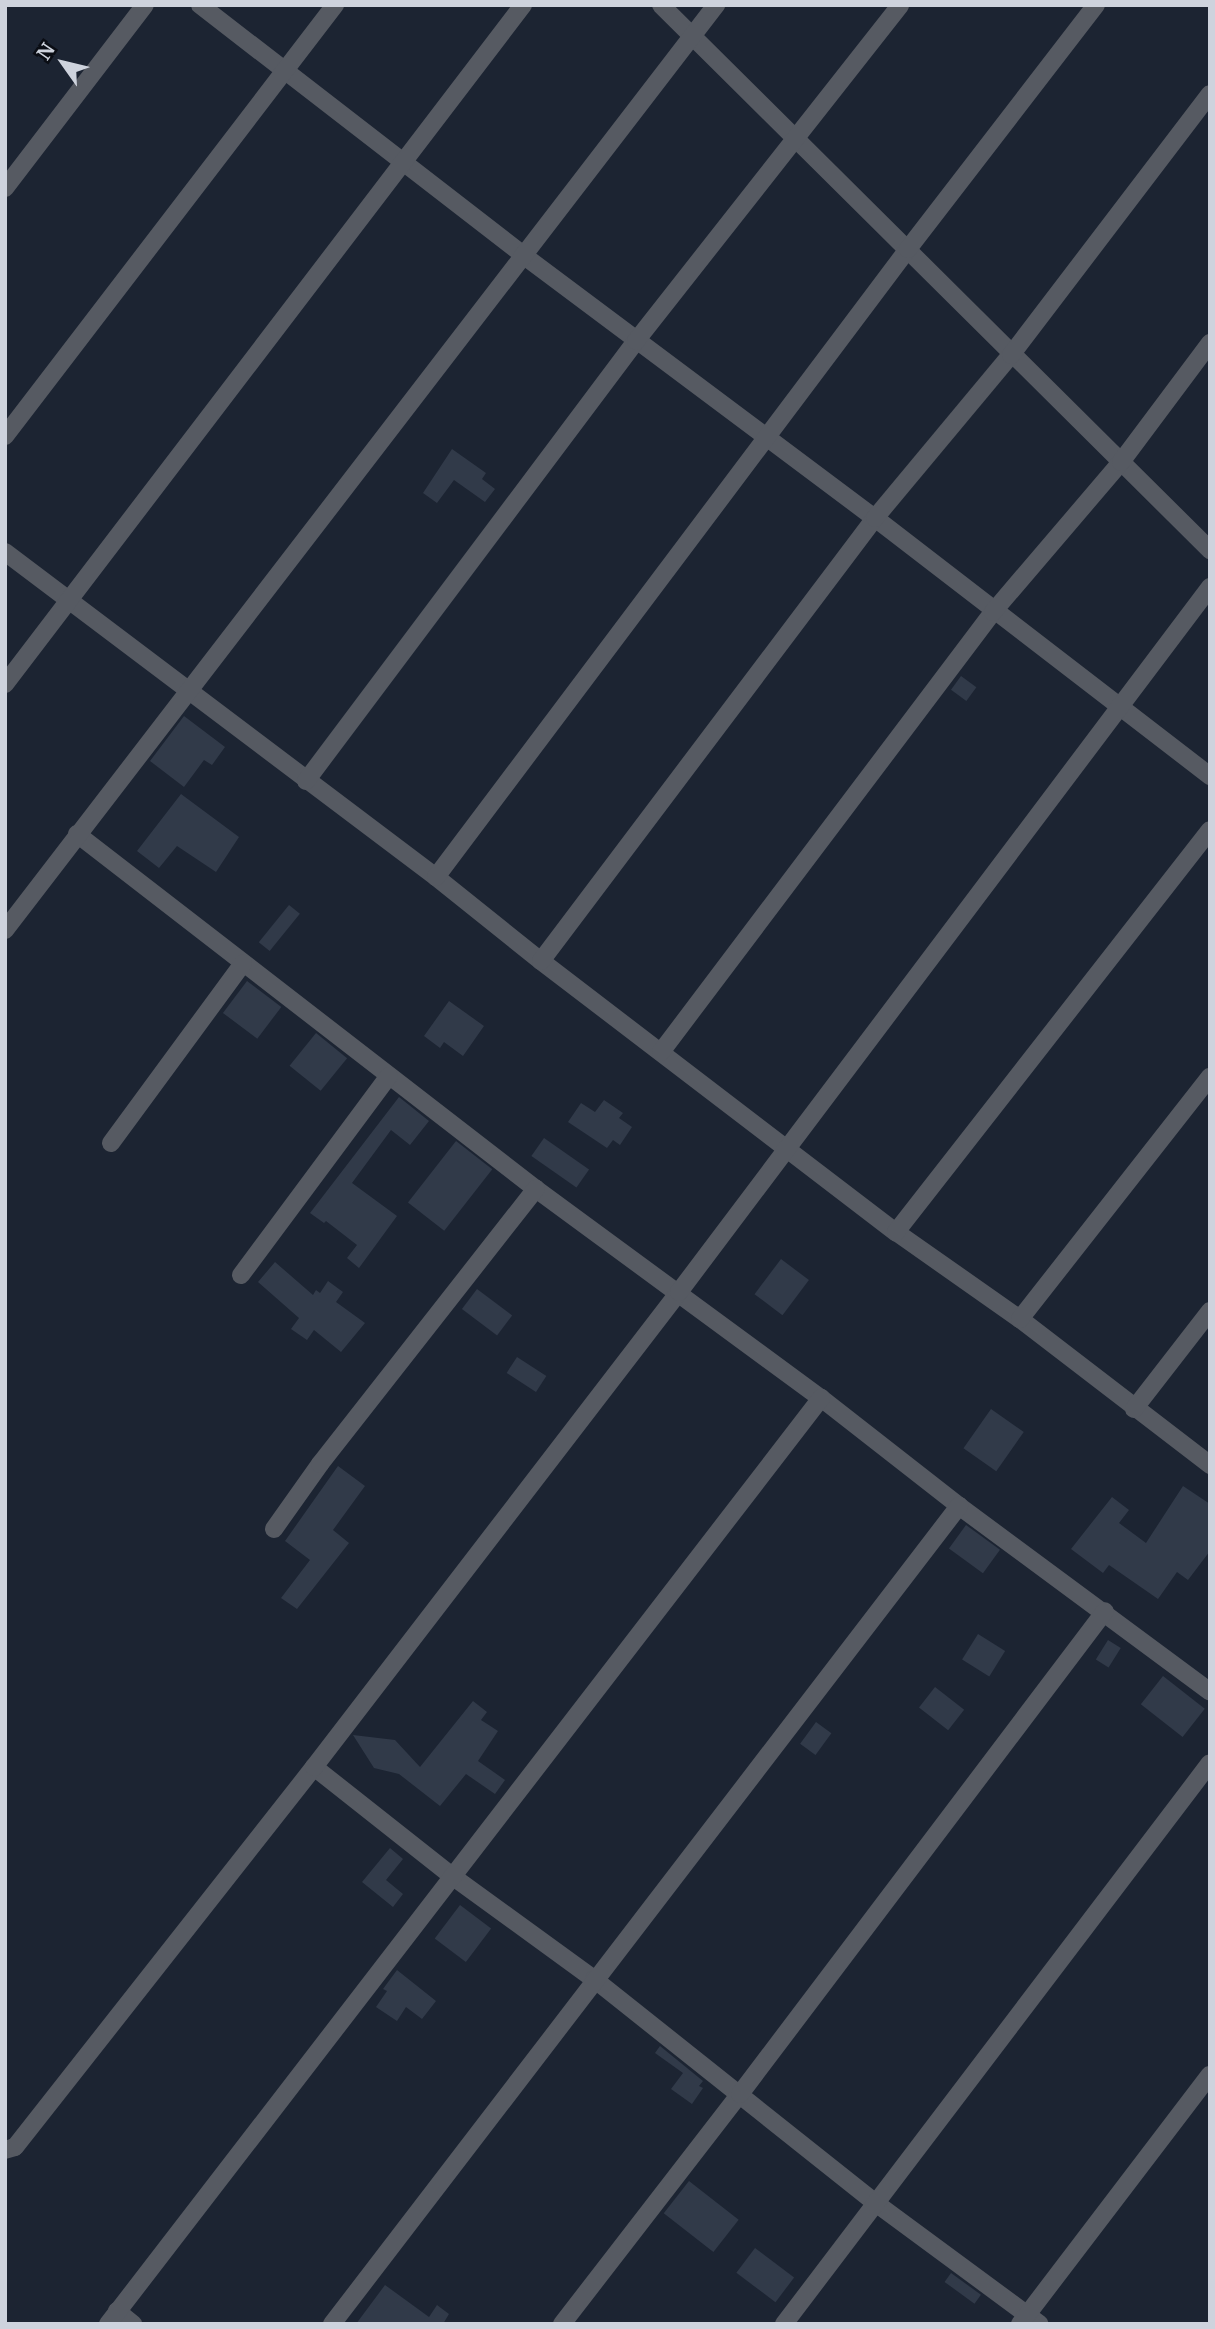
<!DOCTYPE html>
<html>
<head>
<meta charset="utf-8">
<style>
  body { margin:0 }
  #map { position:relative; width:1215px; height:2329px; overflow:hidden; background:#1c2432; font-family:Merriweather,serif }
  div>[style] { position:absolute }
  .building>* { inset:0; background:#313a49; transform-origin:0 0 }
  .street>* { height:18px; margin:-9px; padding:0 9px; transform-origin:9px; border-radius:9px; background:#565a62 }
  span { translate:-50% -50%; white-space:nowrap; text-align:center; line-height:1.15; -webkit-text-stroke:7px #0a0d14; paint-order:stroke }
  .frame { position:absolute; inset:0; border:7px solid #ced3dd; pointer-events:none }
  .north { position:absolute; left:28px; top:28px; width:70px; height:70px; -webkit-text-stroke:5px #0a0d14; paint-order:stroke; rotate:304deg; font-size:19px; font-weight:700; line-height:28px; text-align:center; color:#ced3dd }
  .north::after { content:''; display:block; margin:auto; width:24px; height:32px; background:#ced3dd; clip-path:polygon(50% 0,100% 100%,50% 72%,0 100%) }
</style>
</head>
<body>
<div id="map">
  <div class="building">
    <i style="clip-path:polygon(452px 449px,486px 473px,482px 479px,495px 489px,485px 502px,454px 480px,437px 503px,423px 493px)"></i>
    <i style="left:961px;top:676px;width:19px;height:17px;rotate:36deg"></i>
    <i style="clip-path:polygon(184px 716px,225px 747px,212px 765px,204px 760px,184px 787px,150px 761px)"></i>
    <i style="clip-path:polygon(181px 794px,239px 837px,216px 872px,177px 846px,159px 868px,137px 851px)"></i>
    <i style="left:289px;top:905px;width:14px;height:48px;rotate:39deg"></i>
    <i style="left:247px;top:981px;width:43px;height:40px;rotate:37deg"></i>
    <i style="clip-path:polygon(449px 1001px,484px 1026px,463px 1056px,444px 1042px,440px 1048px,424px 1036px)"></i>
    <i style="left:316px;top:1033px;width:40px;height:42px;rotate:39deg"></i>
    <i style="clip-path:polygon(399px 1097px,429px 1121px,410px 1145px,391px 1130px,352px 1183px,397px 1216px,359px 1268px,347px 1258px,357px 1245px,326px 1221px,324px 1223px,310px 1213px)"></i>
    <i style="clip-path:polygon(604px 1100px,623px 1113px,619px 1118px,632px 1127px,620px 1145px,613px 1140px,607px 1148px,568px 1122px,581px 1103px,595px 1112px)"></i>
    <i style="left:544px;top:1138px;width:55px;height:22px;rotate:35deg"></i>
    <i style="left:456px;top:1141px;width:46px;height:78px;rotate:38deg"></i>
    <i style="left:781px;top:1259px;width:35px;height:44px;rotate:37deg"></i>
    <i style="clip-path:polygon(275px 1262px,313px 1295px,316px 1290px,320px 1293px,328px 1281px,343px 1292px,336px 1302px,365px 1323px,341px 1352px,314px 1330px,307px 1340px,291px 1329px,299px 1318px,258px 1282px)"></i>
    <i style="left:477px;top:1289px;width:44px;height:25px;rotate:37deg"></i>
    <i style="left:517px;top:1357px;width:35px;height:19px;rotate:33deg"></i>
    <i style="left:991px;top:1409px;width:40px;height:48px;rotate:35deg"></i>
    <i style="clip-path:polygon(338px 1466px,365px 1486px,333px 1530px,349px 1543px,297px 1609px,281px 1598px,310px 1560px,285px 1541px)"></i>
    <i style="clip-path:polygon(1183px 1486px,1210px 1504px,1210px 1551px,1188px 1580px,1177px 1572px,1158px 1599px,1109px 1565px,1103px 1573px,1071px 1549px,1112px 1497px,1129px 1510px,1119px 1523px,1146px 1543px)"></i>
    <i style="left:966px;top:1525px;width:42px;height:29px;rotate:36deg"></i>
    <i style="left:978px;top:1634px;width:32px;height:30px;rotate:32deg"></i>
    <i style="left:1108px;top:1640px;width:15px;height:23px;rotate:32deg"></i>
    <i style="left:1163px;top:1676px;width:53px;height:36px;rotate:38deg"></i>
    <i style="left:935px;top:1687px;width:37px;height:26px;rotate:38deg"></i>
    <i style="clip-path:polygon(473px 1701px,487px 1712px,481px 1720px,498px 1731px,478px 1761px,505px 1780px,495px 1794px,466px 1774px,440px 1806px,399px 1774px,374px 1768px,353px 1735px,395px 1740px,420px 1767px)"></i>
    <i style="left:816px;top:1722px;width:19px;height:27px;rotate:36deg"></i>
    <i style="clip-path:polygon(390px 1848px,403px 1859px,386px 1880px,403px 1894px,393px 1907px,362px 1882px)"></i>
    <i style="left:460px;top:1905px;width:39px;height:42px;rotate:37deg"></i>
    <i style="clip-path:polygon(397px 1970px,436px 2001px,422px 2019px,406px 2007px,397px 2021px,376px 2007px,387px 1991px,383px 1989px)"></i>
    <i style="clip-path:polygon(660px 2046px,703px 2081px,699px 2086px,703px 2088px,692px 2104px,671px 2089px,683px 2073px,655px 2053px)"></i>
    <i style="left:689px;top:2181px;width:63px;height:41px;rotate:38deg"></i>
    <i style="left:755px;top:2248px;width:49px;height:31px;rotate:37deg"></i>
    <i style="left:951px;top:2273px;width:37px;height:11px;rotate:36deg"></i>
    <i style="clip-path:polygon(385px 2285px,429px 2317px,437px 2305px,449px 2314px,443px 2324px,356px 2324px)"></i>
  </div>
  <div class="street">
    <i style="left:200px;top:5px;width:408px;rotate:37.7deg"></i>
    <i style="left:523px;top:255px;width:439px;rotate:36.8deg"></i>
    <i style="left:875px;top:518px;width:423px;rotate:37.6deg"></i>
    <i style="left:661px;top:5px;width:774px;rotate:44.79deg"></i>
    <i style="left:5px;top:188px;width:230px;rotate:-52.6deg"></i>
    <i style="left:5px;top:436px;width:543px;rotate:-52.56deg"></i>
    <i style="left:5px;top:552px;width:540px;rotate:37.02deg"></i>
    <i style="left:436px;top:877px;width:134px;rotate:38.7deg"></i>
    <i style="left:541px;top:961px;width:447px;rotate:37.4deg"></i>
    <i style="left:896px;top:1232px;width:151px;rotate:35.1deg"></i>
    <i style="left:1020px;top:1319px;width:240px;rotate:37.5deg"></i>
    <i style="left:5px;top:684px;width:854px;rotate:-52.66deg"></i>
    <i style="left:306px;top:781px;width:550px;rotate:-53.13deg"></i>
    <i style="left:636px;top:341px;width:427px;rotate:-51.8deg"></i>
    <i style="left:77px;top:834px;width:580px;rotate:37.72deg"></i>
    <i style="left:536px;top:1189px;width:353px;rotate:36.3deg"></i>
    <i style="left:821px;top:1398px;width:175px;rotate:38deg"></i>
    <i style="left:959px;top:1506px;width:312px;rotate:36.5deg"></i>
    <i style="left:436px;top:877px;width:786px;rotate:-53.07deg"></i>
    <i style="left:908px;top:249px;width:308px;rotate:-52.4deg"></i>
    <i style="left:5px;top:930px;width:1167px;rotate:-52.45deg"></i>
    <i style="left:541px;top:961px;width:555px;rotate:-52.99deg"></i>
    <i style="left:875px;top:518px;width:212px;rotate:-50.2deg"></i>
    <i style="left:1011px;top:355px;width:328px;rotate:-52.7deg"></i>
    <i style="left:661px;top:1052px;width:551px;rotate:-52.96deg"></i>
    <i style="left:993px;top:612px;width:197px;rotate:-49.5deg"></i>
    <i style="left:1121px;top:462px;width:149px;rotate:-53.2deg"></i>
    <i style="left:111px;top:1143px;width:223px;rotate:-53.7deg"></i>
    <i style="left:896px;top:1232px;width:510px;rotate:-52.01deg"></i>
    <i style="left:241px;top:1275px;width:248px;rotate:-53.4deg"></i>
    <i style="left:1020px;top:1319px;width:308px;rotate:-51.9deg"></i>
    <i style="left:1134px;top:1409px;width:124px;rotate:-52.2deg"></i>
    <i style="left:274px;top:1529px;width:80px;rotate:-54.7deg"></i>
    <i style="left:320px;top:1464px;width:350px;rotate:-51.9deg"></i>
    <i style="left:314px;top:1767px;width:176px;rotate:38.3deg"></i>
    <i style="left:452px;top:1876px;width:175px;rotate:36deg"></i>
    <i style="left:594px;top:1979px;width:362px;rotate:38.5deg"></i>
    <i style="left:877px;top:2204px;width:202px;rotate:36.4deg"></i>
    <i style="left:5px;top:2150px;width:10px;rotate:-17deg"></i>
    <i style="left:15px;top:2147px;width:484px;rotate:-51.8deg"></i>
    <i style="left:314px;top:1767px;width:599px;rotate:-52.46deg"></i>
    <i style="left:679px;top:1292px;width:883px;rotate:-53.01deg"></i>
    <i style="left:117px;top:2311px;width:21px;rotate:39deg"></i>
    <i style="left:108px;top:2324px;width:1169px;rotate:-52.4deg"></i>
    <i style="left:332px;top:2324px;width:1031px;rotate:-52.53deg"></i>
    <i style="left:562px;top:2324px;width:291px;rotate:-52.3deg"></i>
    <i style="left:740px;top:2094px;width:605px;rotate:-52.92deg"></i>
    <i style="left:784px;top:2324px;width:704px;rotate:-52.79deg"></i>
    <i style="left:1020px;top:2324px;width:313px;rotate:-52.7deg"></i>
  </div>
  <div class="frame"></div>
  <div class="north">N</div>
</div>
</body>
</html>
